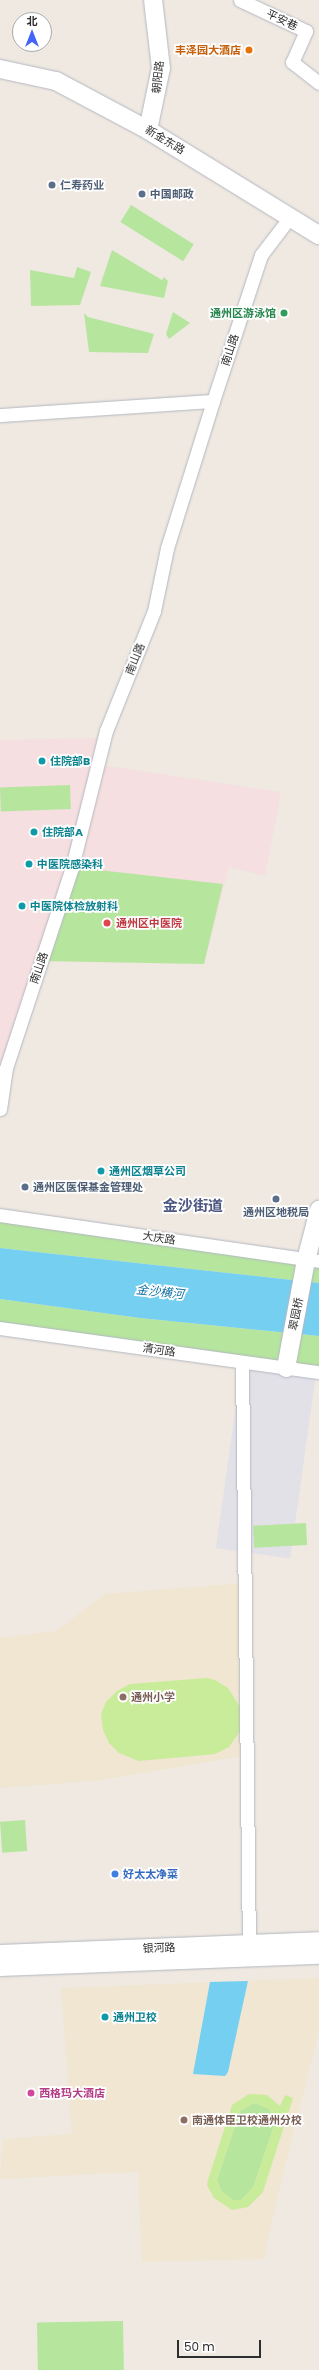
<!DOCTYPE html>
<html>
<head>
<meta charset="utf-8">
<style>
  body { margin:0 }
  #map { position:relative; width:319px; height:2370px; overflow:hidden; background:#efe9e1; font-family:Poppins,"Noto Sans SC",sans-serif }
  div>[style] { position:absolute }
  .industrial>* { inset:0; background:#e3e1e8; transform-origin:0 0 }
  .education>* { inset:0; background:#f0e6d1 }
  .medical>* { inset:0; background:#f5dfe0 }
  .green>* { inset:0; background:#b6e59e; transform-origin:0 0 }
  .pitch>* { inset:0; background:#c9ec9a }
  .water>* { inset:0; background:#75cff0 }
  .roads { filter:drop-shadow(0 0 1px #b4b7c1) drop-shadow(0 0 1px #b4b7c1) }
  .street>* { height:13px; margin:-6.5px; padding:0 6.5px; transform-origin:6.5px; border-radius:6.5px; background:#fff }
  .secondary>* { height:18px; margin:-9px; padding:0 9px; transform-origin:9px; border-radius:9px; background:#fff }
  .dots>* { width:11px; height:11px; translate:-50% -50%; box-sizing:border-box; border:2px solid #fff; border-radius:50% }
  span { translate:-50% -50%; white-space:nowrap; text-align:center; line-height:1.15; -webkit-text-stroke:3.5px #fff; paint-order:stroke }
  .street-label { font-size:11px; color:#2e2e2e }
  .food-label { font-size:11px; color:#c56008; font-weight:700 }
  .right { translate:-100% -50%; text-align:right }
  .service-label { font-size:11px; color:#4e5e75; font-weight:700 }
  .left { translate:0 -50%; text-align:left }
  .leisure-label { font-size:11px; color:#27864d; font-weight:700 }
  .culture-label { font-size:11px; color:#0d838f; font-weight:700 }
  .health-label { font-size:11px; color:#be3a42; font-weight:700 }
  .education-label { font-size:11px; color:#785e54; font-weight:700 }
  .shop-label { font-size:11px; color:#366cbe; font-weight:700 }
  .hotel-label { font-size:11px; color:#b23c85; font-weight:700 }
  .water-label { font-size:12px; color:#0d6fa3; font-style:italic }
  .district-label { font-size:15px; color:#4d5680; font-weight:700 }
  .north { position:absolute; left:12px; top:12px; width:40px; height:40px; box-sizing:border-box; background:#fff; border:1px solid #ababab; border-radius:50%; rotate:0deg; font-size:11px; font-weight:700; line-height:16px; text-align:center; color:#2e2e2e }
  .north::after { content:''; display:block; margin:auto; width:14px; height:18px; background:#4264fb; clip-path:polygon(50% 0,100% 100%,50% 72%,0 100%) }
  .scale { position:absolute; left:177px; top:2340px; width:84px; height:18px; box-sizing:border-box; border:2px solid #2e2e2e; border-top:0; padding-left:5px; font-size:12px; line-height:14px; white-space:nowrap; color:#2e2e2e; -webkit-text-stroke:3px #fff; paint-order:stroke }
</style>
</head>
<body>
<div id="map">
  <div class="industrial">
    <i style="left:242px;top:1362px;width:75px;height:188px;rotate:8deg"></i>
  </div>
  <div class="education">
    <i style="clip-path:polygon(244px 1583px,243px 1756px,95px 1781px,0 1788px,0 1638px,56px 1631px,105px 1594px)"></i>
    <i style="clip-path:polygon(319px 1978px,319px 2031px,278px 2194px,264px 2259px,142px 2262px,138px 2172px,0 2179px,3px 2139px,72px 2134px,61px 1988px)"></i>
  </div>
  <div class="medical">
    <i style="clip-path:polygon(106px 738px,101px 765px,281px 792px,265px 876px,229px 867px,204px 964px,41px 961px,0 1109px,0 740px)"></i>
  </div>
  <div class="green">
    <i style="left:131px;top:205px;width:74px;height:20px;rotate:32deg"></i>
    <i style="clip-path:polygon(112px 250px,162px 280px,164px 277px,168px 281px,164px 298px,100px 286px)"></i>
    <i style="clip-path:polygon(77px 267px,91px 272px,80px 305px,31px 306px,30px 270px,74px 278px)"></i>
    <i style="clip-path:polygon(173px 312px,190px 323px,169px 339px,166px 334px)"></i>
    <i style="clip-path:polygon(84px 313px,88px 317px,154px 334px,148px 353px,89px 352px)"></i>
    <i style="left:70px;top:785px;width:24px;height:70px;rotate:88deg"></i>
    <i style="clip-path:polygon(72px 867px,223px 884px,204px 964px,41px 961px)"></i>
    <i style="clip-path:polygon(0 1215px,319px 1261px,319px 1283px,0 1248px)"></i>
    <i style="clip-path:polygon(0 1299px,140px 1318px,319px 1336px,319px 1372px,0 1328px)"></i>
    <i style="left:306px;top:1523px;width:22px;height:53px;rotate:87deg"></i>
    <i style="left:25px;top:1820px;width:31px;height:25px;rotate:86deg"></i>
    <i style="clip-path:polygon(254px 2103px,268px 2108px,276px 2120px,253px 2188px,241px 2200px,233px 2200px,221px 2191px,217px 2180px,240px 2111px)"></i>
    <i style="left:123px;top:2321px;width:49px;height:86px;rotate:89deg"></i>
  </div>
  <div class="pitch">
    <i style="clip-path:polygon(207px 1678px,215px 1680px,228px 1688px,240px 1707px,240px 1731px,229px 1747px,215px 1754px,139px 1761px,119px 1753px,109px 1743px,103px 1730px,101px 1714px,106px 1702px,117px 1691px,130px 1684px)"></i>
    <i style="clip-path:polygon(evenodd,249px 2094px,267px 2095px,280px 2106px,285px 2095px,293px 2098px,263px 2192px,248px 2207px,232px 2210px,214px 2198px,207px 2185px,208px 2180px,232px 2105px,249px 2094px,254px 2103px,268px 2108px,276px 2120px,253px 2188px,241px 2200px,233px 2200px,221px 2191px,217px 2180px,240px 2111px,254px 2103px)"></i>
  </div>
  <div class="water">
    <i style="clip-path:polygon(0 1248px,319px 1283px,319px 1336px,140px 1318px,0 1299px)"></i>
    <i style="clip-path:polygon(248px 1981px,228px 2072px,225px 2076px,193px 2074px,210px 1982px)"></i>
  </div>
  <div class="roads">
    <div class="street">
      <i style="left:240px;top:0;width:73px;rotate:25.2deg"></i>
      <i style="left:306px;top:31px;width:34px;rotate:114deg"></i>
      <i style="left:292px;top:62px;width:34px;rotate:38deg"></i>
      <i style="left:0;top:415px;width:213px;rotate:-3.8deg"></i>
      <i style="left:0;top:1109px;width:41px;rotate:-81.7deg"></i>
      <i style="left:6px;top:1068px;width:212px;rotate:-71.8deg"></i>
      <i style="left:72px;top:867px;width:140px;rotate:-76deg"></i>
      <i style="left:106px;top:731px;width:129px;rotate:-68.2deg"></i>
      <i style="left:154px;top:611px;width:64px;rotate:-78.3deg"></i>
      <i style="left:167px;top:548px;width:154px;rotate:-72.6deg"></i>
      <i style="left:213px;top:401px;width:154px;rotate:-71.8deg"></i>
      <i style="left:261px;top:255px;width:48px;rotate:-52.7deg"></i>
      <i style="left:0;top:1215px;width:322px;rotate:8.2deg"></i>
      <i style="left:0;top:1328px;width:322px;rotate:7.9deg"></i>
      <i style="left:242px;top:1362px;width:590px;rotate:89.32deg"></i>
    </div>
    <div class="secondary">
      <i style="left:0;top:69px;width:57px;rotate:12.1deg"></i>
      <i style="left:56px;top:81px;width:104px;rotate:28deg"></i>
      <i style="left:148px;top:130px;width:201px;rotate:31.6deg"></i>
      <i style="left:148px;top:130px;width:63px;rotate:-78.2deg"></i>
      <i style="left:161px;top:68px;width:68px;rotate:-96.7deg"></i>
      <i style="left:286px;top:1368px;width:110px;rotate:-79.5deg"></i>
      <i style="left:306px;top:1260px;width:52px;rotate:-75.4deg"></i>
      <i style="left:0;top:1954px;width:319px;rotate:-2.3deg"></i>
      <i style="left:0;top:1967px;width:319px;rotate:-2.2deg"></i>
    </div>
  </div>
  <div class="dots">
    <i style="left:249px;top:50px;background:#e8710a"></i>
    <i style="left:52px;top:185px;background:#5c6f8a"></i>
    <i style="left:142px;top:194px;background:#5c6f8a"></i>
    <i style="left:284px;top:313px;background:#2e9e5b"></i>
    <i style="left:42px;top:761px;background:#0f9aa8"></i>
    <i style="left:34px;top:832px;background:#0f9aa8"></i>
    <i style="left:29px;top:864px;background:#0f9aa8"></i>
    <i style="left:22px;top:906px;background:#0f9aa8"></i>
    <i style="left:107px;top:923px;background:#e0444e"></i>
    <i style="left:101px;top:1171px;background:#0f9aa8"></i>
    <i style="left:25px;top:1187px;background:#5c6f8a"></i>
    <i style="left:276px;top:1199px;background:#5c6f8a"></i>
    <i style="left:123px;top:1697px;background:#8d6e63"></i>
    <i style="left:115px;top:1874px;background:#3f7fe0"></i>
    <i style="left:105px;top:2017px;background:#0f9aa8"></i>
    <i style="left:31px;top:2093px;background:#d1479c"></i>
    <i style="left:184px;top:2120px;background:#8d6e63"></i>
  </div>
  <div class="street-label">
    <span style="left:282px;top:20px;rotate:25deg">平安巷</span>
    <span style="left:158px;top:77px;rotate:-84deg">朝阳路</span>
    <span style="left:165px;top:140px;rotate:31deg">新金东路</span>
    <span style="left:230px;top:350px;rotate:-72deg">南山路</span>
    <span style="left:135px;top:659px;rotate:-68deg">南山路</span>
    <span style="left:39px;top:968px;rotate:-71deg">南山路</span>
    <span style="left:159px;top:1238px;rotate:8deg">大庆路</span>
    <span style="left:296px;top:1314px;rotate:-79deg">翠园桥</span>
    <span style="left:159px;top:1350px;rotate:8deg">清河路</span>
    <span style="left:159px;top:1948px;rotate:-2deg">银河路</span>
  </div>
  <div class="food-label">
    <span class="right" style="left:241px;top:50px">丰泽园大酒店</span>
  </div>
  <div class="service-label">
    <span class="left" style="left:60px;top:185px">仁寿药业</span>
    <span class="left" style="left:150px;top:194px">中国邮政</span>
    <span class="left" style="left:33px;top:1187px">通州区医保基金管理处</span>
    <span style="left:276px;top:1212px">通州区地税局</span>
  </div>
  <div class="leisure-label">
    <span class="right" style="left:276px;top:313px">通州区游泳馆</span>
  </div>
  <div class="culture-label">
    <span class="left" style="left:50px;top:761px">住院部B</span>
    <span class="left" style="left:42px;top:832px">住院部A</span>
    <span class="left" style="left:37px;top:864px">中医院感染科</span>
    <span class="left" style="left:30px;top:906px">中医院体检放射科</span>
    <span class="left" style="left:109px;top:1171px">通州区烟草公司</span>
    <span class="left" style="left:113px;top:2017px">通州卫校</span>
  </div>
  <div class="health-label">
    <span class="left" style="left:116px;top:923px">通州区中医院</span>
  </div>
  <div class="education-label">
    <span class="left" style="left:131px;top:1697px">通州小学</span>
    <span class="left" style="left:192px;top:2120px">南通体臣卫校通州分校</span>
  </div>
  <div class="shop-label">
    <span class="left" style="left:123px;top:1874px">好太太净菜</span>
  </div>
  <div class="hotel-label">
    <span class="left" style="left:39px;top:2093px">西格玛大酒店</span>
  </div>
  <div class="water-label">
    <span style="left:160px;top:1292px;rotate:6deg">金沙横河</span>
  </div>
  <div class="district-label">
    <span style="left:193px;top:1206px">金沙街道</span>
  </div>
  <div class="north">北</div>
  <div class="scale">50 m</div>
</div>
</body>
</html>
